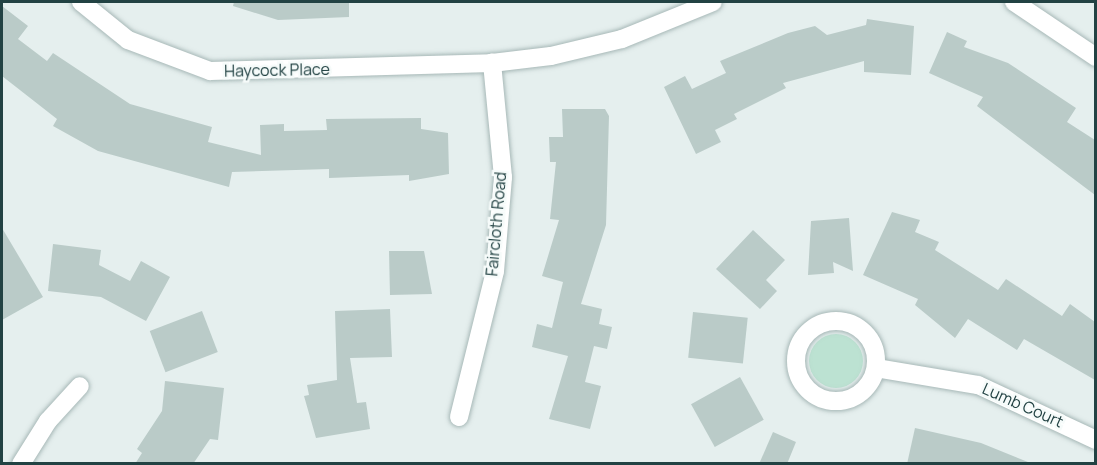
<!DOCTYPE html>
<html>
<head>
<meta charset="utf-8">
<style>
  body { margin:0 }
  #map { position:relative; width:1097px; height:465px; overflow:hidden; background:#e5efee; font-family:Manrope,sans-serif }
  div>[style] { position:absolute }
  .green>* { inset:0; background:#bce2d2 }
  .round { border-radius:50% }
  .building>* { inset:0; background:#bacbc8; transform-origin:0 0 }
  .roads { filter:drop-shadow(0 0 2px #a7b8b7) drop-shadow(0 0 2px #a7b8b7) }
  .minor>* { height:18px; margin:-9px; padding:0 9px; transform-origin:9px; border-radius:9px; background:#fff }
  .minor>.ring { margin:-9px; padding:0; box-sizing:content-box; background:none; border:18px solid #fff; border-radius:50% }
  span { translate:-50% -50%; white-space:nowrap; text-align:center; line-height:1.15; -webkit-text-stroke:5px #f6fbfa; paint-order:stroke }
  .street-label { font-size:16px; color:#224243 }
  .frame { position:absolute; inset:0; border:3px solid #224243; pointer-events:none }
</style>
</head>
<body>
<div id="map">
  <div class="green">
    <i class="round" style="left:809px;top:334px;width:54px;height:54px"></i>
  </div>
  <div class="building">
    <i style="clip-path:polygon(234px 2px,349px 2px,349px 17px,278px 20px,233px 6px)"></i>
    <i style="clip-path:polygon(2px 6px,28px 26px,18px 39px,47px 61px,53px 53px,130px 104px,212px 127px,208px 142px,261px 155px,260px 125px,284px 124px,284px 131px,327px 130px,326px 119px,421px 118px,421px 129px,448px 133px,449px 174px,409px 181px,409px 175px,329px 178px,329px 169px,232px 172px,229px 187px,98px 151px,53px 126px,57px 119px,2px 76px)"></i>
    <i style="clip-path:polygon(867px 19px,914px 26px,911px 75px,864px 72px,864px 61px,783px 83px,786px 88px,734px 114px,737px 119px,715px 130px,721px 142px,696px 154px,664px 87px,685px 76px,692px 89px,726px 73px,720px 61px,788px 33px,815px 26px,827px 35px,866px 25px)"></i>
    <i style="clip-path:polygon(947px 32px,967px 41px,964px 47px,1008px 63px,1076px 108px,1067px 122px,1095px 140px,1095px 195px,977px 106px,983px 97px,929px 73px)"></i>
    <i style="clip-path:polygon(562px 109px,605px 109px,609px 116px,606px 225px,581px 304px,602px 309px,599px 324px,612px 327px,607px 349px,594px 346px,585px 382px,601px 386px,590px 429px,549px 419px,568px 356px,532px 347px,537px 324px,552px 328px,563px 282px,542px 276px,559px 220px,550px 219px,556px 162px,550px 162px,549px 137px,563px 137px)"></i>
    <i style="clip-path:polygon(892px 212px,920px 220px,915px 232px,939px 242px,935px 250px,998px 290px,1006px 279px,1062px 316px,1070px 304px,1095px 322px,1095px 380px,1024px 339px,1017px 350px,968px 319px,955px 338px,915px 305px,918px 299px,863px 275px)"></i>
    <i style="clip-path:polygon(849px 218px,853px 271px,833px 262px,834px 273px,808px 275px,811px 221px)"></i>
    <i style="clip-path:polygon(2px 228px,43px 297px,2px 320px)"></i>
    <i style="clip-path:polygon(753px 230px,785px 260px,766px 280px,777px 291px,760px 309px,716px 269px)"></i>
    <i style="clip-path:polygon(53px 244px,101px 250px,99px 265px,130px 281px,141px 261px,170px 277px,146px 321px,101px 297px,48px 291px)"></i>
    <i style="clip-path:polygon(389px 251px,424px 251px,432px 294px,390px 295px)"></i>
    <i style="clip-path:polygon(390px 309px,392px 357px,350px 358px,357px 403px,366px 402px,370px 429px,316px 438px,304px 396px,309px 395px,307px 385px,337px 380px,335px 311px)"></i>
    <i style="left:202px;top:311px;width:44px;height:56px;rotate:69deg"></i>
    <i style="left:693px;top:312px;width:55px;height:46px;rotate:6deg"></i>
    <i style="left:740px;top:377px;width:49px;height:56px;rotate:61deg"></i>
    <i style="clip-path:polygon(165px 381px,224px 388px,218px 440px,210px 439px,193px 464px,135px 464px,142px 453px,137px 449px,162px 411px)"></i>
    <i style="clip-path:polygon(915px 428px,981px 443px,1033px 464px,907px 464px)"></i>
    <i style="clip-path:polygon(773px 432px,796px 442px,787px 464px,759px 464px)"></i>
  </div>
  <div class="roads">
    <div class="minor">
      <i style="left:81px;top:2px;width:60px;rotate:39deg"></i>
      <i style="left:128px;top:40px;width:88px;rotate:20.7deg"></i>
      <i style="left:210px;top:71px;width:282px;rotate:-1.6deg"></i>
      <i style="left:492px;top:63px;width:59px;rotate:-6.8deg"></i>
      <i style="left:551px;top:56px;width:73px;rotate:-13.5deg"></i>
      <i style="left:622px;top:39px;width:98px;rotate:-22.1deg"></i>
      <i style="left:1014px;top:2px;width:99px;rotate:33.9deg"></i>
      <i class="ring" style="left:796px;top:321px;width:62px;height:62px"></i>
      <i style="left:876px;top:368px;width:103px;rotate:9.5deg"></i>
      <i style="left:978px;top:385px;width:130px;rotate:25deg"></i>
      <i style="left:459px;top:417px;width:150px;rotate:-76.1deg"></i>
      <i style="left:495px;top:271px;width:94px;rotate:-85.1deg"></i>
      <i style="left:503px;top:177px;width:115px;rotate:-95.5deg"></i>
      <i style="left:21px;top:464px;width:51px;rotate:-57.9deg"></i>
      <i style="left:48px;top:421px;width:47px;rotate:-47.6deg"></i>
    </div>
  </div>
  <div class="street-label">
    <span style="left:277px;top:70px;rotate:-1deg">Haycock Place</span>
    <span style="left:496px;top:224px;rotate:-85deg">Faircloth Road</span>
    <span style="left:1023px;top:405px;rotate:24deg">Lumb Court</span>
  </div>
  <div class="frame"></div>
</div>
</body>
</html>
